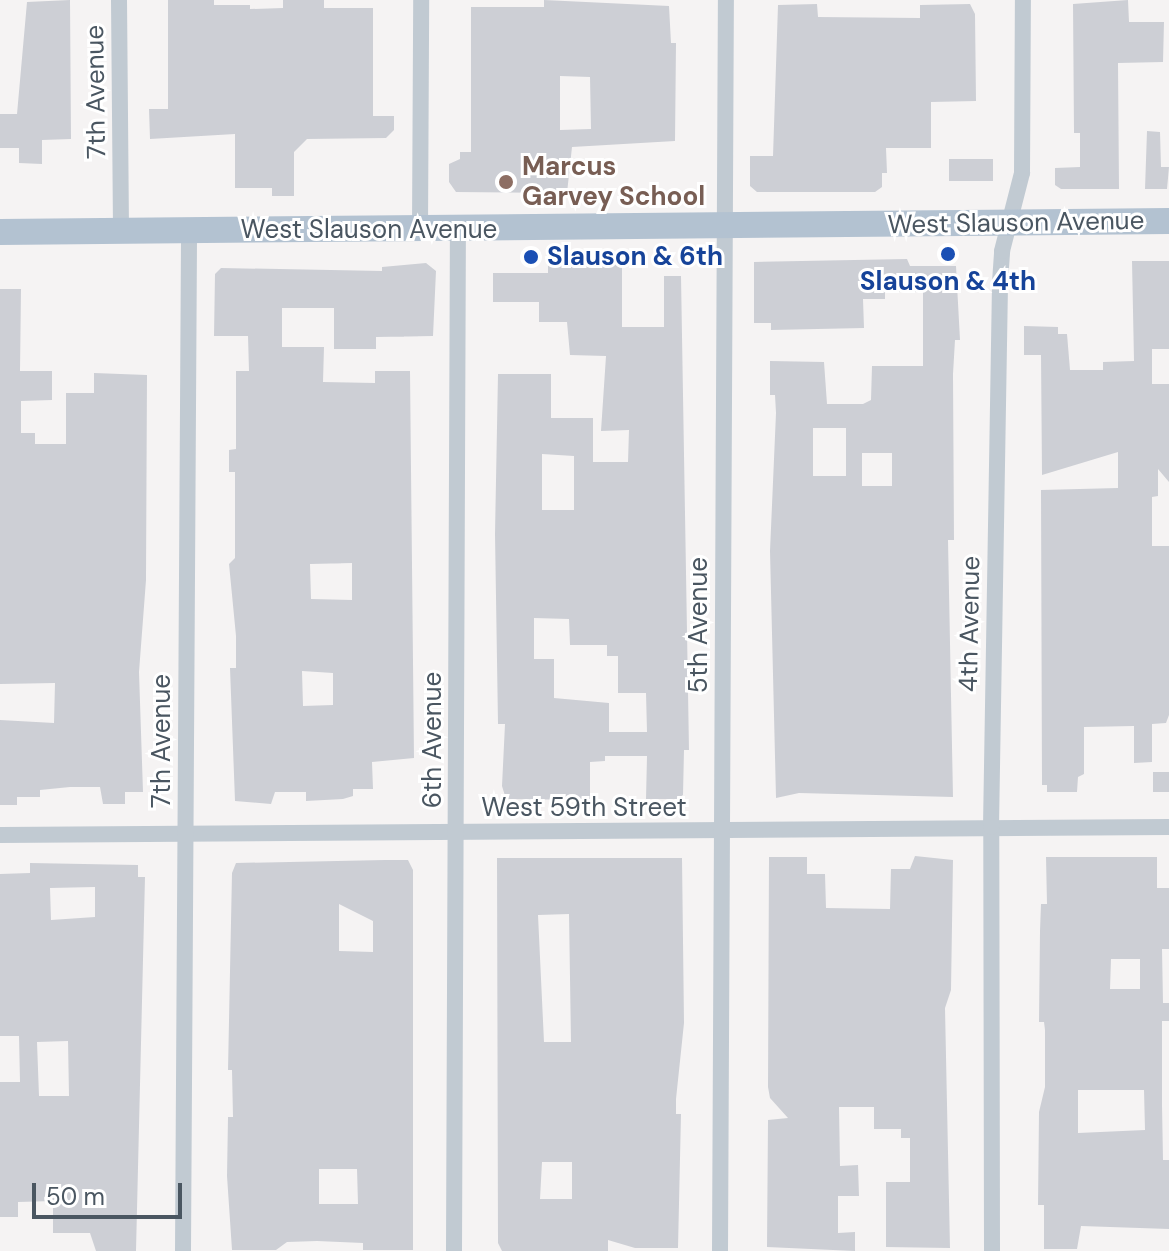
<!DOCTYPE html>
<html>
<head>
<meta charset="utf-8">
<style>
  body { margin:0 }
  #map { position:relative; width:1169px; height:1251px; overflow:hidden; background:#f5f3f3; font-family:"DM Sans",sans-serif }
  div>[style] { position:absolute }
  .building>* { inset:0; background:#cdcfd5; transform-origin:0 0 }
  .street>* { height:16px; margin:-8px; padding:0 8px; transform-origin:8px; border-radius:8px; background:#c1cad2 }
  .primary>* { height:26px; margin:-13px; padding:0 13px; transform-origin:13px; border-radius:13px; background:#b3c2d1 }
  .dots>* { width:22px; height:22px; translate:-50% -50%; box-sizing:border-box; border:4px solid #fff; border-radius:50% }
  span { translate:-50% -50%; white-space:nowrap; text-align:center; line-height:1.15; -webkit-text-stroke:6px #fff; paint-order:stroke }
  .street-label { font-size:26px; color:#4a5661 }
  .education-label { font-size:26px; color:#785e54; font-weight:700 }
  .left { translate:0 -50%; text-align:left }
  .transit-label { font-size:26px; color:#164399; font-weight:700 }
  .scale { position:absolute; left:32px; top:1183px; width:150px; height:36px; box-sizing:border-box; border:4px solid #4a5661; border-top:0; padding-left:10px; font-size:24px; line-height:28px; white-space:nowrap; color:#4a5661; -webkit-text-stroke:6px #fff; paint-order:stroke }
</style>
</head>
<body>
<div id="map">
  <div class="building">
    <i style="clip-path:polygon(70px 0,71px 139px,42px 140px,42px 164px,19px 163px,19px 148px,0 148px,0 114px,17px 114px,27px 2px)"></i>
    <i style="clip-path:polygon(168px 0,214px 0,214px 5px,250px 5px,250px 9px,283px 8px,283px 0,324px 0,324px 8px,373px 8px,373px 116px,394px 116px,394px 130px,386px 138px,307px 139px,294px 152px,294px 196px,272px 196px,272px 188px,235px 188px,235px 134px,150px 139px,149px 109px,168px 109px)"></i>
    <i style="clip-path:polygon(evenodd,544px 0,669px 6px,671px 43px,676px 43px,675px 141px,572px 147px,567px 193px,456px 192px,449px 182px,449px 164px,460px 159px,460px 152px,471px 152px,471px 7px,544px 7px,544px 0,560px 76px,590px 77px,591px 129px,560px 130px,560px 76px)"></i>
    <i style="clip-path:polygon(1128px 0,1129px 22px,1164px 22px,1163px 62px,1118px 63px,1119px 189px,1061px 189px,1055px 185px,1055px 168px,1080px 167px,1080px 133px,1074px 133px,1073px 4px)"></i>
    <i style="clip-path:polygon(817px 4px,818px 17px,920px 18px,920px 5px,970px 4px,975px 14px,976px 101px,931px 102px,931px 148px,886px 148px,887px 173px,882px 173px,882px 187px,875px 192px,757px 192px,750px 186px,750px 156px,773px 156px,778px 5px)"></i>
    <i style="clip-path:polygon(1147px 131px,1160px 132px,1161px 167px,1169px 167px,1167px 189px,1145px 189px)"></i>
    <i style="left:949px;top:159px;width:44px;height:22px"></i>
    <i style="clip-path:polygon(evenodd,907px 259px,910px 266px,956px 266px,960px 340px,955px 340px,953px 374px,954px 540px,948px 540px,953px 797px,799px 793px,776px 798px,770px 551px,776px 413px,775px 395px,770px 395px,770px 361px,824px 362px,827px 404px,863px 404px,871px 400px,872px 366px,923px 366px,923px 292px,885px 292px,885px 299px,863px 299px,864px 328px,771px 330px,771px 323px,754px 323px,754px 262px,907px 259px,813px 428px,846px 428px,846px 476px,813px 476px,813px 428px,907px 259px,862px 453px,892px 453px,892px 486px,862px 486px,862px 453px)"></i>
    <i style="clip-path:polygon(1132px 261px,1169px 261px,1169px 349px,1152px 349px,1152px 384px,1169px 384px,1169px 482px,1158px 469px,1158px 496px,1152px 497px,1152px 546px,1169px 546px,1169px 715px,1166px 723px,1152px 724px,1152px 762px,1134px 763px,1134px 726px,1084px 727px,1084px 774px,1078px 777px,1077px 792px,1047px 792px,1047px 785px,1042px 785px,1041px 490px,1118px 488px,1118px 452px,1042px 475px,1041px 355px,1024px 355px,1024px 326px,1058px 327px,1058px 334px,1067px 334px,1070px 370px,1103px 370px,1103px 362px,1134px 361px)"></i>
    <i style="clip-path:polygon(evenodd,426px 263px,436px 271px,433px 336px,376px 337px,376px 349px,334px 349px,334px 308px,282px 308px,282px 347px,324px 347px,323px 382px,375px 383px,375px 371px,410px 371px,414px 758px,372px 762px,373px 789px,353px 789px,353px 796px,343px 799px,306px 801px,306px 792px,275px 792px,271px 804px,235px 801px,230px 668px,236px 668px,236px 636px,229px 564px,235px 558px,235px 472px,229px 472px,229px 450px,236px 449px,236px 371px,249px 371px,248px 336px,214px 336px,215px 274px,221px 268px,382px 271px,382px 267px,426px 263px,352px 563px,352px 600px,311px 599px,310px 564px,352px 563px,426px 263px,302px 671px,333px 673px,333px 705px,303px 706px,302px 671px)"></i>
    <i style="clip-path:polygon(evenodd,548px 263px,622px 264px,622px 327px,664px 327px,664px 276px,681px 276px,689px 750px,684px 750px,683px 795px,677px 799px,646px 799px,647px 756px,605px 756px,605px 761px,590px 762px,590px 800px,506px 799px,502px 786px,505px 724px,498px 724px,495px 534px,498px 374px,551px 374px,551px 418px,593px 418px,593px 462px,628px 462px,629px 430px,601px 431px,606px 356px,570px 355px,567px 322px,539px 322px,539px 302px,493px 302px,493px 273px,548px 273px,548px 263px,542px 454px,574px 456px,574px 510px,542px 510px,542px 454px,548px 263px,534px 618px,569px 619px,570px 645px,607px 645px,607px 656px,618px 656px,618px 693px,646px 693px,647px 732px,609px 732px,609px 703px,554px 698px,554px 659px,534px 659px,534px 618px)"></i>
    <i style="clip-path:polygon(0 289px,21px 289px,20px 371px,52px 371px,52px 400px,21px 401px,21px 433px,35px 433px,35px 444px,66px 444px,66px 393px,94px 393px,94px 373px,147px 375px,146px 580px,139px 672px,143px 792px,125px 792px,125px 804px,103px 804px,100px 787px,70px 787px,40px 790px,40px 797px,17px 797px,17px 805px,0 805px,0 720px,54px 723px,55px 683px,0 684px)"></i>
    <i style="left:1153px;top:772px;width:16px;height:20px"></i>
    <i style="clip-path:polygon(915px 856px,953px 860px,951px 990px,945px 1008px,950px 1248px,886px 1247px,886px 1182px,910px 1182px,910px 1138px,901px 1138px,901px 1129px,874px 1129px,874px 1107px,839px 1107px,840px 1166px,858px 1165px,859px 1196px,838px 1196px,838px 1233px,855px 1232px,855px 1251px,767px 1247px,768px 1120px,788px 1118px,770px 1098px,768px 1087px,769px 857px,807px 857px,807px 874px,825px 874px,826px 908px,890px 909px,891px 869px,910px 869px)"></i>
    <i style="clip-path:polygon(evenodd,1046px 857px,1157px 857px,1157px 888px,1169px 888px,1169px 949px,1162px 949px,1163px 1003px,1169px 1003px,1169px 1021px,1162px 1021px,1162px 1105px,1163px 1160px,1169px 1160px,1169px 1229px,1081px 1226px,1077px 1249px,1044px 1249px,1044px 1205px,1038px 1205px,1039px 1112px,1045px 1087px,1045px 1030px,1044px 1022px,1039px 1022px,1040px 931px,1041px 904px,1047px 904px,1046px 857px,1111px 959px,1140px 959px,1140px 989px,1110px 989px,1111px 959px,1046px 857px,1078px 1090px,1144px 1090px,1145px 1130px,1078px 1133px,1078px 1090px)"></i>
    <i style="clip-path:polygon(evenodd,497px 858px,682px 858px,684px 1023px,676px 1099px,676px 1114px,681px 1114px,678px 1248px,635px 1248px,608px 1240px,608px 1251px,502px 1251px,498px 1243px,497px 858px,569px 914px,571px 1042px,544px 1042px,538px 915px,569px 914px,497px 858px,542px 1162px,572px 1162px,572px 1199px,540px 1199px,542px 1162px)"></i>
    <i style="clip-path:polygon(evenodd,385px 860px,408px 860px,413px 870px,413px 1250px,363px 1250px,363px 1243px,317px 1241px,287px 1242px,276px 1250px,232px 1250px,227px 1176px,228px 1117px,233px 1117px,232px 1070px,228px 1070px,232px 873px,236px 863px,385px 860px,339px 904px,373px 921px,373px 952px,339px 951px,339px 904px,385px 860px,319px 1169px,357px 1169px,358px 1204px,319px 1204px,319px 1169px)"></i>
    <i style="clip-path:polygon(evenodd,30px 863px,138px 865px,138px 877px,145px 877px,136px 1251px,96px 1251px,90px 1233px,53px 1233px,53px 1201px,18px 1202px,18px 1217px,0 1217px,0 1082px,20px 1082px,19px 1036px,0 1036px,0 874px,30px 873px,30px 863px,95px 887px,95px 917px,51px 920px,50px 888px,95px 887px,30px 863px,68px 1041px,69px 1096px,39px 1096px,37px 1042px,68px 1041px)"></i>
  </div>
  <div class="street">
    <i style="left:119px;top:0;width:231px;rotate:89.5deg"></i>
    <i style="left:420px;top:229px;width:229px;rotate:-89.7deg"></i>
    <i style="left:0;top:835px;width:1169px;rotate:-0.39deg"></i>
    <i style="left:183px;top:1251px;width:1020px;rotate:-89.66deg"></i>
    <i style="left:454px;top:1251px;width:1022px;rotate:-89.78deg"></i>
    <i style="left:720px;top:1251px;width:1251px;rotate:-89.73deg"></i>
    <i style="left:992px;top:1251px;width:424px;rotate:-90.1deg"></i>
    <i style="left:991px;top:827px;width:545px;rotate:-89.05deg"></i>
    <i style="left:1000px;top:282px;width:31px;rotate:-86deg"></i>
    <i style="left:1002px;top:251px;width:81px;rotate:-75.6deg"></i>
    <i style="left:1022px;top:173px;width:173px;rotate:-89.7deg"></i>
  </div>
  <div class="primary">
    <i style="left:0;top:232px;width:1169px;rotate:-0.54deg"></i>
  </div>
  <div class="dots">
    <i style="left:506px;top:182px;background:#8d6e63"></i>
    <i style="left:948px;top:254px;background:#1a4fb4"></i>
    <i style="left:531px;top:257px;background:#1a4fb4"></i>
  </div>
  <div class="street-label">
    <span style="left:96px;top:92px;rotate:-91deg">7th Avenue</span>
    <span style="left:1016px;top:223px;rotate:-1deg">West Slauson Avenue</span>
    <span style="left:369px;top:230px">West Slauson Avenue</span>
    <span style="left:970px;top:624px;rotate:-89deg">4th Avenue</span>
    <span style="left:699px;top:625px;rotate:-90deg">5th Avenue</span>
    <span style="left:433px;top:740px;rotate:-90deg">6th Avenue</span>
    <span style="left:162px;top:741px;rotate:-90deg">7th Avenue</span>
    <span style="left:584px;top:808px">West 59th Street</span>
  </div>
  <div class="education-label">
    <span class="left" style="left:522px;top:182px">Marcus<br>Garvey School</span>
  </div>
  <div class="transit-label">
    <span class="left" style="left:547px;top:257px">Slauson &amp; 6th</span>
    <span style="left:948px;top:282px">Slauson &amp; 4th</span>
  </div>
  <div class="scale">50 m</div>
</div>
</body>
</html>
